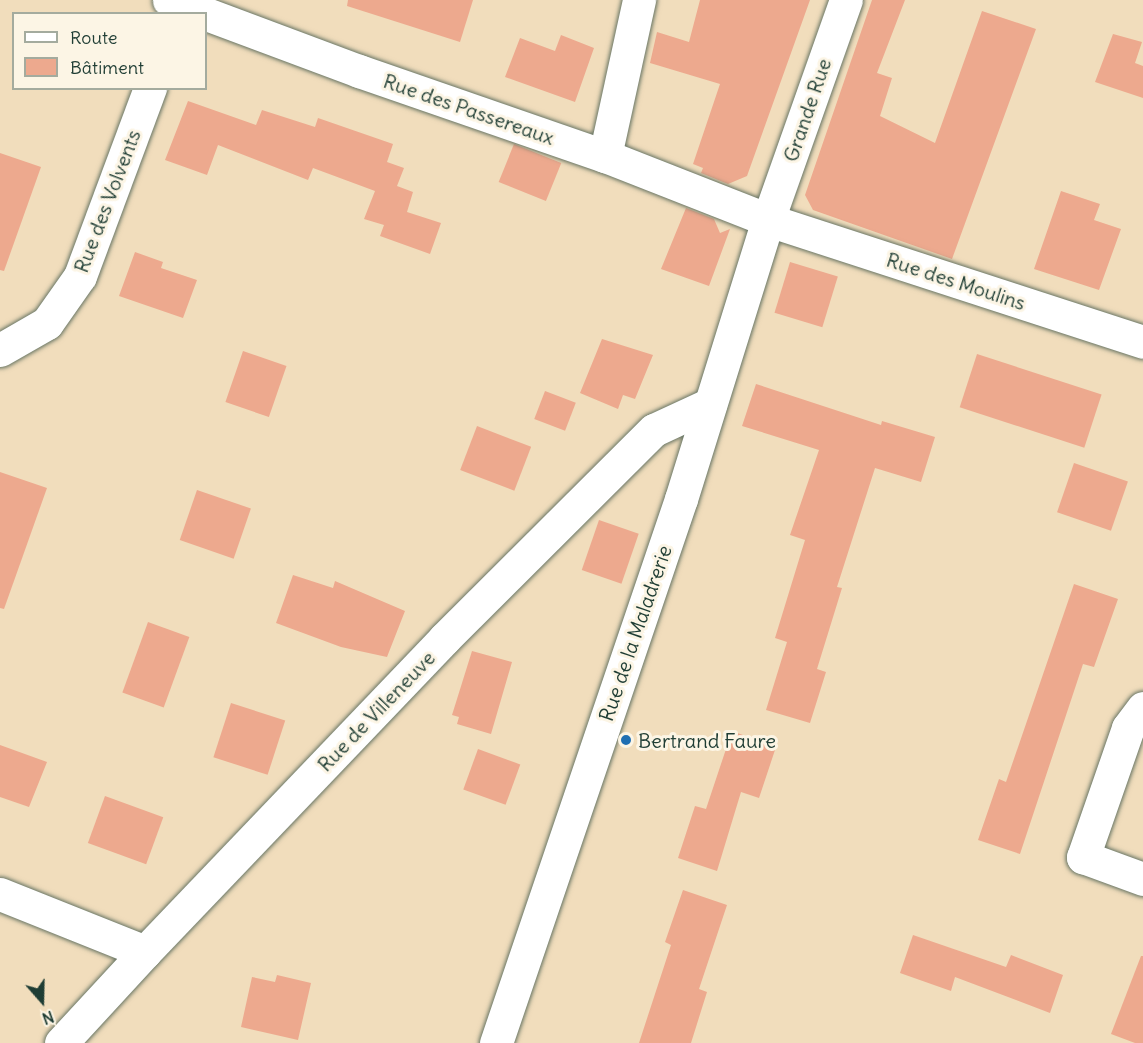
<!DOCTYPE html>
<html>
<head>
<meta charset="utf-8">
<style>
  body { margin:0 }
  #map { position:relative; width:1143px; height:1043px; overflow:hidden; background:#f1ddbc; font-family:Delius,sans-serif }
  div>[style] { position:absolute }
  .building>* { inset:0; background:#eda98e; transform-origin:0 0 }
  .roads { filter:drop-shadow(0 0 2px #687564) drop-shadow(0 0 2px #687564) }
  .minor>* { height:33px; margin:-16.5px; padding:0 16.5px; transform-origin:16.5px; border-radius:16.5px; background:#fff }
  .secondary>* { height:33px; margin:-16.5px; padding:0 16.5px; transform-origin:16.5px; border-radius:16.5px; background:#fff }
  .dots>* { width:16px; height:16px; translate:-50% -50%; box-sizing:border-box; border:3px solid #fcf5e5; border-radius:50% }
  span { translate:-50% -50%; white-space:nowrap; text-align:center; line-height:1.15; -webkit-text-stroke:6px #fcf5e5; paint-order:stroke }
  .street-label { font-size:20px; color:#1f3d34 }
  .poi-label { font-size:20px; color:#1f3d34 }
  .left { translate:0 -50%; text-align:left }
  .legend { position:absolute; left:12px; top:12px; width:195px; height:78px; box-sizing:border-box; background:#fcf5e5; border:2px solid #a4ab9e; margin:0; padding:8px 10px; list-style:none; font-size:18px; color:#1f3d34 }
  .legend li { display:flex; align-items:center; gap:12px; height:30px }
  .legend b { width:30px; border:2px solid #a4ab9e }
  .north { position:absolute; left:12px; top:971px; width:60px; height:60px; -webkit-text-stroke:4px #fcf5e5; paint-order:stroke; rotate:160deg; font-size:16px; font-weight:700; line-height:24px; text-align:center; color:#1f3d34 }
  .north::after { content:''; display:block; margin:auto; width:21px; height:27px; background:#1f3d34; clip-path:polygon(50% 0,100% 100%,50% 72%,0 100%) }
</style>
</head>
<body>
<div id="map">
  <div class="building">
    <i style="clip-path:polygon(348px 0,473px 0,460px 42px,347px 6px)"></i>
    <i style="clip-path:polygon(700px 0,810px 0,747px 176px,728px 184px,701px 173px,703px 168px,693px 164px,720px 84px,650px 63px,657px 32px,689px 42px)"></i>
    <i style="clip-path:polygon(872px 0,905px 0,877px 73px,892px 78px,880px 116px,935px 143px,982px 11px,1036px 29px,952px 259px,813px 210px,805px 195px)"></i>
    <i style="clip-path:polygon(1113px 34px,1142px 42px,1135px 63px,1143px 66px,1143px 98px,1095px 82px)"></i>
    <i style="clip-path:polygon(561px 35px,594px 48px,575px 102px,505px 77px,520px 38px,555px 51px)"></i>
    <i style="clip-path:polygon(188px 101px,256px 125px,262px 110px,315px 127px,318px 118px,393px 144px,387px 162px,404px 168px,397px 186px,413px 192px,407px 212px,441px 223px,430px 254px,380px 236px,384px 225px,364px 219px,375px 191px,313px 168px,308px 180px,218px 145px,207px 175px,165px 160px)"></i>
    <i style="left:514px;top:144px;width:51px;height:41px;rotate:22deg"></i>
    <i style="clip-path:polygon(0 153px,41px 167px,4px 271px,0 270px)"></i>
    <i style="clip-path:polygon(1061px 191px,1100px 204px,1094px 220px,1121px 229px,1099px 290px,1034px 269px)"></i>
    <i style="clip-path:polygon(686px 208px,714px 219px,720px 233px,730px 229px,709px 286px,661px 269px)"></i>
    <i style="clip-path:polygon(135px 252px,163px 262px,161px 268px,197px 280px,183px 318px,119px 296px)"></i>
    <i style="left:790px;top:262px;width:50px;height:53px;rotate:17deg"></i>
    <i style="clip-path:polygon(602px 339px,653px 355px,635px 399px,623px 395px,618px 409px,580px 393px)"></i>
    <i style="left:243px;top:351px;width:46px;height:54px;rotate:19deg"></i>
    <i style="left:977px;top:354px;width:131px;height:56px;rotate:18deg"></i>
    <i style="clip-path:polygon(756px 384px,881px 425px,882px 421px,935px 437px,921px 482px,875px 468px,837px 587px,842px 588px,817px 669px,826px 672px,810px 723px,766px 710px,787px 642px,775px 638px,805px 540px,790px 535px,819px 450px,742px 426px)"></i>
    <i style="left:545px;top:391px;width:33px;height:30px;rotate:21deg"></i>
    <i style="left:477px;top:426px;width:58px;height:47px;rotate:21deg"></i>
    <i style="left:1074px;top:463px;width:57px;height:52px;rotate:19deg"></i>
    <i style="clip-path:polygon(0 472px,47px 488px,4px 609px,0 608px)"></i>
    <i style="left:197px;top:490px;width:57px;height:53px;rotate:19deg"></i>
    <i style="left:599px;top:520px;width:42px;height:53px;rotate:19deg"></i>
    <i style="clip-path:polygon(293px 575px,333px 588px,335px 581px,405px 611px,387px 657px,341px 647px,276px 623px)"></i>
    <i style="clip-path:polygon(1074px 584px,1118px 599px,1094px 667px,1083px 664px,1020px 854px,978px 840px,999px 779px,1006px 782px)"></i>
    <i style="left:148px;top:622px;width:44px;height:75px;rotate:20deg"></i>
    <i style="clip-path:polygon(472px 651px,512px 662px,491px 734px,457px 724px,459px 717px,452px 715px)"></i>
    <i style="left:231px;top:703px;width:57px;height:57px;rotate:18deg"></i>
    <i style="clip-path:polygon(732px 731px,776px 747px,759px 798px,741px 792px,717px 871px,678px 858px,695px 806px,706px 809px)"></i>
    <i style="clip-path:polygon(0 745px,47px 762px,29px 807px,0 797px)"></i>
    <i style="left:478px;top:749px;width:45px;height:43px;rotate:20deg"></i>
    <i style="left:105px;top:796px;width:62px;height:50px;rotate:20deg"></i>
    <i style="clip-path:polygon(683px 890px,727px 905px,699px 989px,707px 992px,691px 1043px,639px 1043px,671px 945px,665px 942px)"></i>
    <i style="clip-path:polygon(913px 935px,1006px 967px,1011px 955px,1063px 975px,1050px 1013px,955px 977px,951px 991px,900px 973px)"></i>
    <i style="clip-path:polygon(1141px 956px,1143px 956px,1143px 1043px,1135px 1043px,1111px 1034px)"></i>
    <i style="clip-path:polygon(277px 975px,311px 983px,298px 1040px,241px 1027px,252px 977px,275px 982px)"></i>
  </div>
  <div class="roads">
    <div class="minor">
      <i style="left:169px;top:0;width:203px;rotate:20.5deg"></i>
      <i style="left:359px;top:71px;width:260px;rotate:19.1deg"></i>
      <i style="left:605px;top:156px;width:175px;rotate:21.4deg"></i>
      <i style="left:768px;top:220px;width:394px;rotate:18deg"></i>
      <i style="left:605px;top:156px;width:160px;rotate:-77.7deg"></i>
      <i style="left:0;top:350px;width:54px;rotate:-29.9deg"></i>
      <i style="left:47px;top:323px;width:57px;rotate:-54.9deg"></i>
      <i style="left:80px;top:276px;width:201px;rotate:-69.6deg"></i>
      <i style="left:1143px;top:708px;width:25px;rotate:127deg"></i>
      <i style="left:1128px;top:728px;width:137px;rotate:109.2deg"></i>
      <i style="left:1083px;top:857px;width:64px;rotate:20.1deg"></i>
      <i style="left:0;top:894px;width:156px;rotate:21.8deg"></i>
      <i style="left:61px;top:1043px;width:124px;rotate:-47.3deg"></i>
      <i style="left:145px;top:952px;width:433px;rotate:-46.3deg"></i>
      <i style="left:444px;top:639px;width:296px;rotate:-44.9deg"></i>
      <i style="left:654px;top:430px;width:62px;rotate:-24.9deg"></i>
    </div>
    <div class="secondary">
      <i style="left:496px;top:1043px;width:575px;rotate:-71.22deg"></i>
      <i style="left:681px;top:499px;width:292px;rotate:-72.7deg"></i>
      <i style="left:768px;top:220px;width:233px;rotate:-70.5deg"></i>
    </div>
  </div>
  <div class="dots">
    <i style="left:626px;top:740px;background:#1f6fb2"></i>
  </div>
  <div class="street-label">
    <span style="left:469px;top:109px;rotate:19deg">Rue des Passereaux</span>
    <span style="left:807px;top:110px;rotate:-71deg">Grande Rue</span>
    <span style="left:107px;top:201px;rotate:-69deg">Rue des Volvents</span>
    <span style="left:956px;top:281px;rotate:18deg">Rue des Moulins</span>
    <span style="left:635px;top:633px;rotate:-71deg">Rue de la Maladrerie</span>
    <span style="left:376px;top:711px;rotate:-46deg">Rue de Villeneuve</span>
  </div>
  <div class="poi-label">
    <span class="left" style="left:638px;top:740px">Bertrand Faure</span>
  </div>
  <ul class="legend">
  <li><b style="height:8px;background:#fff"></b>Route</li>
  <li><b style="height:16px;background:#eda98e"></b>Bâtiment</li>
  </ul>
  <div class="north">N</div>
</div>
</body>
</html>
